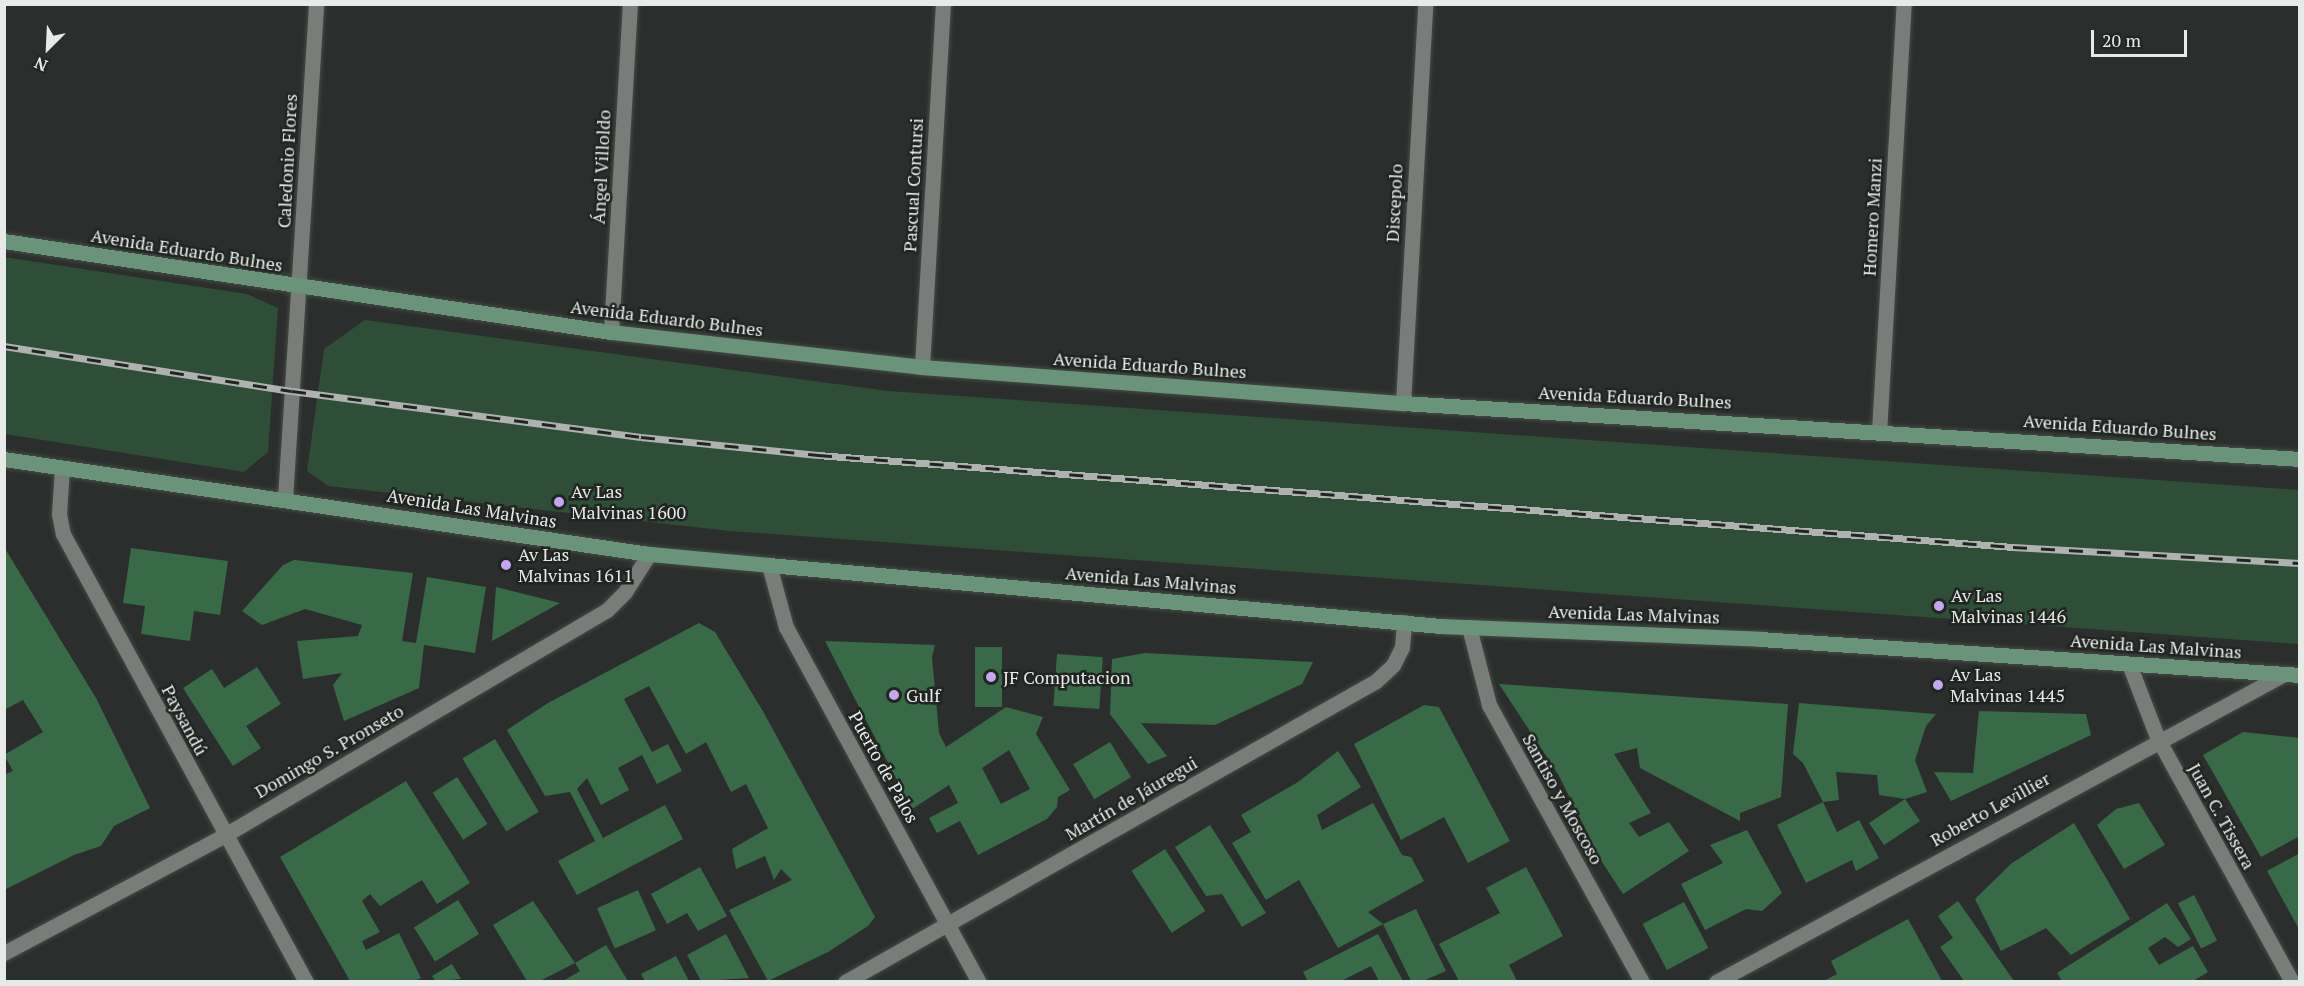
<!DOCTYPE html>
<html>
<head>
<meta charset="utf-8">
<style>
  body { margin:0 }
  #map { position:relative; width:2304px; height:986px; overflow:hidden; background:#2b2e2c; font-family:"PT Serif",serif }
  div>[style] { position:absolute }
  .green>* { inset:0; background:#2f4e38 }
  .building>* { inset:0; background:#386a48; transform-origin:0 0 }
  .roads { filter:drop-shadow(0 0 2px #464a47) drop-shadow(0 0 2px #464a47) }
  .minor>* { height:15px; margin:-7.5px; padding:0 7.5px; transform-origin:7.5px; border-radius:7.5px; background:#797d7a }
  .secondary>* { height:15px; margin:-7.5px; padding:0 7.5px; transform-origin:7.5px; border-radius:7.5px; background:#699479 }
  .rail>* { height:7px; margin-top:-3.5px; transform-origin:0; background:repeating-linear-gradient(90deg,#212522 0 14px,#b0b2b1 0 28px); box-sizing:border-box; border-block:2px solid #b0b2b1 }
  .dots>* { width:16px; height:16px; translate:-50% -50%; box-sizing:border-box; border:3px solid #212522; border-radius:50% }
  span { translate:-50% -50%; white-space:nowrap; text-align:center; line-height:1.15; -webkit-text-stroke:5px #212522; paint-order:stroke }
  .street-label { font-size:18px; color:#e8eae9 }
  .poi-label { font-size:18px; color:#e8eae9 }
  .left { translate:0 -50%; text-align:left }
  .frame { position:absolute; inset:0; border:6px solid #e8eae9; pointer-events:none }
  .north { position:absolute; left:18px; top:18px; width:60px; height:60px; -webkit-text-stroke:4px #212522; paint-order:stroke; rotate:204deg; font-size:16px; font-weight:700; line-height:24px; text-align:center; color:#e8eae9 }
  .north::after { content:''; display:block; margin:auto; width:21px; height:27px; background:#e8eae9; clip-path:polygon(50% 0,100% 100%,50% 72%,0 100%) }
  .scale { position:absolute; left:2091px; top:30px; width:96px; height:27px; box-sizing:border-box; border:3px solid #e8eae9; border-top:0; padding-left:8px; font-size:18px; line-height:21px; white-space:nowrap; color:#e8eae9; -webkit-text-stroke:4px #212522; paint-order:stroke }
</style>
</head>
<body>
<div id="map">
  <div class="green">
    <i style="clip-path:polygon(4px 257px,247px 294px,278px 308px,268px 452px,244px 472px,5px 434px)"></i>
    <i style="clip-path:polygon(365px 320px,888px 391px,2299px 490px,2299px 644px,730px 531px,328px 486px,307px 471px,324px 349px)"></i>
  </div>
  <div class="building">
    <i style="clip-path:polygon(4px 547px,96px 698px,150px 808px,114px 826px,101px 846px,74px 855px,4px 890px,4px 775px,13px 771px,4px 755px,43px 732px,23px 700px,4px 710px)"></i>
    <i style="clip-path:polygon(131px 548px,228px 561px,220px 615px,194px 611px,190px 641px,141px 634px,145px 606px,123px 603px)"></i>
    <i style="clip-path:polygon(294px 560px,413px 573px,402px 641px,416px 643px,427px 577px,486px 587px,475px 653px,424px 645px,419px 688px,344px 721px,333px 685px,342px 673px,303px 679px,297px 641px,358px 636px,362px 625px,305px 609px,262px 625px,242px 611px,283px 565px)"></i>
    <i style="clip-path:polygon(496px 587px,560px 603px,492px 641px)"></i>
    <i style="clip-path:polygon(699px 623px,715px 632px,764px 713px,875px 917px,868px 926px,828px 952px,768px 981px,729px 910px,792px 880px,781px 869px,774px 880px,765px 856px,736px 869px,732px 849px,768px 828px,746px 784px,731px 792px,706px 742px,686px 754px,649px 686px,624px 699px,652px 752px,668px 744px,682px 771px,657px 784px,642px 755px,618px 768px,629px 790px,601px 805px,587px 778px,577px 789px,603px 838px,665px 805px,683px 839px,577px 895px,558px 861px,595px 841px,570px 792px,545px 796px,507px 730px,548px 703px)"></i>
    <i style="clip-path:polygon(evenodd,825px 641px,935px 645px,932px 657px,939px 733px,946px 747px,1006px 707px,1043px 717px,1036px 734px,1070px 790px,1058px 797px,1057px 807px,1047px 819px,978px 855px,960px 821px,937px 833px,929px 818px,958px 803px,949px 785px,912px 809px,825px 641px,1009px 750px,1030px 789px,1001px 804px,982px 768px,1009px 750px)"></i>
    <i style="left:975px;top:647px;width:27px;height:60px"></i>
    <i style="clip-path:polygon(1145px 653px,1313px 662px,1302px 684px,1215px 725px,1141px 723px,1167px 756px,1148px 764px,1110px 714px,1112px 659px)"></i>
    <i style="left:1057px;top:654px;width:46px;height:52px;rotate:4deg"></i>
    <i style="clip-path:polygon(257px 667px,281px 704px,246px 726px,261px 748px,233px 766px,183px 688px,212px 669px,224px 688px)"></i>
    <i style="clip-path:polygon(1499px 684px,1788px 704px,1781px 797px,1740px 813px,1740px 821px,1640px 768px,1637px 748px,1614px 754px,1651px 813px,1629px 823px,1639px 837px,1669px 822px,1689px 851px,1623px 894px,1602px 862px,1558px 774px)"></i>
    <i style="clip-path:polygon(1799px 703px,1936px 714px,1926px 726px,1915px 760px,1927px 792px,1905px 799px,1920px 821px,1884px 845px,1869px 823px,1905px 799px,1879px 795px,1877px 775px,1836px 772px,1839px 800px,1823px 802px,1837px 832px,1859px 820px,1879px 858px,1856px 871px,1852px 860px,1806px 883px,1777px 825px,1823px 802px,1803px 763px,1793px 754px)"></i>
    <i style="clip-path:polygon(1424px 705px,1439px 707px,1510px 841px,1468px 863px,1444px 817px,1401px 840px,1354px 744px)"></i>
    <i style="clip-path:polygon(1979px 711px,2086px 714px,2091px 735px,1951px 801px,1934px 772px,1973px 773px)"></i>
    <i style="clip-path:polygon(2243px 732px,2300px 738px,2300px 836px,2261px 857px,2203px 755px)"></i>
    <i style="left:495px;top:739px;width:85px;height:38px;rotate:59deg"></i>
    <i style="left:1110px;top:742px;width:41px;height:43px;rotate:59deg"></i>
    <i style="clip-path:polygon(1338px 751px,1361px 787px,1317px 815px,1322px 830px,1373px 803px,1402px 855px,1411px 857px,1424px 881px,1368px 912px,1383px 924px,1338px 948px,1299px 880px,1266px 900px,1232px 843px,1251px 832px,1241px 815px,1298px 782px)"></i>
    <i style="left:457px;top:777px;width:56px;height:29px;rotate:57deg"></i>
    <i style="clip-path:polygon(406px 781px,470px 883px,437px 904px,422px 880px,380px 906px,370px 894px,362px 901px,380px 932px,362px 941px,366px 950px,399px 933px,421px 978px,414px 981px,350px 981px,280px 857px)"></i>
    <i style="clip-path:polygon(2139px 803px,2165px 845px,2124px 869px,2097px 825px,2116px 809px)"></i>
    <i style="clip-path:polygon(2074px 823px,2130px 919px,2071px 955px,2046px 928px,2001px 951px,1975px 899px,2012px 863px)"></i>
    <i style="clip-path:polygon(1210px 825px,1266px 913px,1242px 927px,1222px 894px,1206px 896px,1175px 847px)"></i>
    <i style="clip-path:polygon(1747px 830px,1782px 893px,1762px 911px,1746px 909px,1705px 930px,1681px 884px,1723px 863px,1710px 845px)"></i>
    <i style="left:1165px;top:849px;width:74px;height:40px;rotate:57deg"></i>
    <i style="clip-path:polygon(2300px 853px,2300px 931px,2267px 871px)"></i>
    <i style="clip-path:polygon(700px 867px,727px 916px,698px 931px,687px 913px,667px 924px,651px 894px)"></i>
    <i style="clip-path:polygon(1526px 867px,1563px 936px,1509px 965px,1517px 981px,1459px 981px,1439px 944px,1500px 913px,1486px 888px)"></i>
    <i style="left:638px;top:890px;width:44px;height:45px;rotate:66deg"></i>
    <i style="left:2194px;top:895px;width:51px;height:18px;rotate:63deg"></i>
    <i style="left:458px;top:900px;width:40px;height:52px;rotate:58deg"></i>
    <i style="clip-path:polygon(533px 901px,575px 963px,540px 981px,527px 981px,493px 925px)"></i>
    <i style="clip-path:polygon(1958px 901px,2014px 981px,1964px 981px,1940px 947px,1953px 938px,1938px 916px)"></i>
    <i style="left:1684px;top:902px;width:52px;height:47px;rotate:62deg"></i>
    <i style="clip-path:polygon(2167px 903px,2191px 939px,2178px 947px,2165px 937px,2148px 948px,2159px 965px,2193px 946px,2208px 972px,2193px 981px,2062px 981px,2057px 973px)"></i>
    <i style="clip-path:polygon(1416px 909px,1446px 971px,1423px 981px,1411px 981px,1383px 924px)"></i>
    <i style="clip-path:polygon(1908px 919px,1942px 981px,1824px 981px,1837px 974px,1831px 961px)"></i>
    <i style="clip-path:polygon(726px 934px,749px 978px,701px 981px,687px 955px)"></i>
    <i style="clip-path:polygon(1378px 934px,1403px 981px,1379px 981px,1371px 966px,1341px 981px,1308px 981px,1303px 972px)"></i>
    <i style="clip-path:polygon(606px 945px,628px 981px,563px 981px,580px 971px,575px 963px)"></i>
    <i style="clip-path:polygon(676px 956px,689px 981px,645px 981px,641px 974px)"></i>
    <i style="clip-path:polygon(452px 964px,461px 979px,435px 981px,432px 976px)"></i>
  </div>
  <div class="roads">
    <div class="minor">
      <i style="left:611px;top:332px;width:329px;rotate:-86.7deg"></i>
      <i style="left:922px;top:367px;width:364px;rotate:-86.7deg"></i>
      <i style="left:1403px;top:403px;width:400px;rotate:-86.8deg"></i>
      <i style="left:1879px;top:432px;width:429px;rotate:-86.7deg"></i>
      <i style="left:62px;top:468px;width:46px;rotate:93.7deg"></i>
      <i style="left:59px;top:514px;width:20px;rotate:79deg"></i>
      <i style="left:63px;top:534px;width:510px;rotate:61.52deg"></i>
      <i style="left:285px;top:499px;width:496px;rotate:-86.4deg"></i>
      <i style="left:769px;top:565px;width:64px;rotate:74.7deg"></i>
      <i style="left:786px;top:627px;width:404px;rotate:61.5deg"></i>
      <i style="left:1469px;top:627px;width:81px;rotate:75.6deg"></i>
      <i style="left:1489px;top:705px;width:316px;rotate:61.1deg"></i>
      <i style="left:2129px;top:664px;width:80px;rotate:68.9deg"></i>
      <i style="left:2158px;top:739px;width:277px;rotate:61.1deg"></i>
      <i style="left:4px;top:953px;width:251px;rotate:-28.1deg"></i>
      <i style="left:225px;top:835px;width:443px;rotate:-30.5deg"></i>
      <i style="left:607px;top:610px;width:25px;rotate:-45deg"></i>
      <i style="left:625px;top:592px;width:45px;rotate:-57.7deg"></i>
      <i style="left:845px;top:982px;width:610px;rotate:-29.55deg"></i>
      <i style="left:1376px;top:681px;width:23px;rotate:-43deg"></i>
      <i style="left:1393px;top:665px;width:20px;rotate:-63deg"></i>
      <i style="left:1402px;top:647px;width:25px;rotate:-85deg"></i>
      <i style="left:1716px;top:982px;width:646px;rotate:-28.47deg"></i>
    </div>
    <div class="secondary">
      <i style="left:4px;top:241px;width:614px;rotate:8.53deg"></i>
      <i style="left:611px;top:332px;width:313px;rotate:6.4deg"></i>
      <i style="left:922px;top:367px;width:482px;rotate:4.3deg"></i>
      <i style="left:1403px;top:403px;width:899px;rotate:3.57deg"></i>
      <i style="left:4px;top:459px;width:652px;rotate:8.38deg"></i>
      <i style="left:649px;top:554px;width:121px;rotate:5.2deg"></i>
      <i style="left:769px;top:565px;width:675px;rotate:5.19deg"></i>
      <i style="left:1441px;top:626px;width:319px;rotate:2.3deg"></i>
      <i style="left:1760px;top:639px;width:541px;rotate:3.81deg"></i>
    </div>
  </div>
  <div class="rail">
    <i style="left:4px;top:346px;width:291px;rotate:8.9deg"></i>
    <i style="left:292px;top:391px;width:352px;rotate:7.5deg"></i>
    <i style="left:641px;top:437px;width:178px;rotate:5.8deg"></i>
    <i style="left:818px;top:455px;width:1199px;rotate:4.4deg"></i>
    <i style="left:2013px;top:547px;width:287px;rotate:3.2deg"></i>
  </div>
  <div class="dots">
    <i style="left:559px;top:502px;background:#c5a7f1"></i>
    <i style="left:506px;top:565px;background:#c5a7f1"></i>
    <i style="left:1939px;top:606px;background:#c5a7f1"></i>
    <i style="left:991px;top:677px;background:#c5a7f1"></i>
    <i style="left:1938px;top:685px;background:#c5a7f1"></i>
    <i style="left:894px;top:695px;background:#c5a7f1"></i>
  </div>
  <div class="street-label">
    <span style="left:287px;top:161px;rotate:-87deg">Caledonio Flores</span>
    <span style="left:601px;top:167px;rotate:-87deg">Ángel Villoldo</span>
    <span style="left:913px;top:185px;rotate:-87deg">Pascual Contursi</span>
    <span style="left:1394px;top:203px;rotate:-87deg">Discepolo</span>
    <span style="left:1872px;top:217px;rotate:-87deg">Homero Manzi</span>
    <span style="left:187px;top:250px;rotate:9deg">Avenida Eduardo Bulnes</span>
    <span style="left:667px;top:318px;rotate:7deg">Avenida Eduardo Bulnes</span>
    <span style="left:1150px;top:365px;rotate:4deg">Avenida Eduardo Bulnes</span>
    <span style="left:1635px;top:397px;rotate:3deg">Avenida Eduardo Bulnes</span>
    <span style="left:2120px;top:427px;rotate:4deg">Avenida Eduardo Bulnes</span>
    <span style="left:472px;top:508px;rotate:9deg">Avenida Las Malvinas</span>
    <span style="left:1151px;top:580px;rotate:5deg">Avenida Las Malvinas</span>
    <span style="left:1634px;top:614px;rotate:2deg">Avenida Las Malvinas</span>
    <span style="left:2156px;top:646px;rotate:4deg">Avenida Las Malvinas</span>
    <span style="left:185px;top:720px;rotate:62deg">Paysandú</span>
    <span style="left:329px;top:751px;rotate:-30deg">Domingo S. Pronseto</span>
    <span style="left:884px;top:767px;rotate:61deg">Puerto de Palos</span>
    <span style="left:1131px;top:798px;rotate:-30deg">Martín de Jáuregui</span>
    <span style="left:1563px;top:799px;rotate:61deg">Santiso y Moscoso</span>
    <span style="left:1990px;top:809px;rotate:-29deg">Roberto Levillier</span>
    <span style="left:2222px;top:816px;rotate:61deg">Juan C. Tissera</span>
  </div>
  <div class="poi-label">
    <span class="left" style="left:571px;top:502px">Av Las<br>Malvinas 1600</span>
    <span class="left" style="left:518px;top:565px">Av Las<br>Malvinas 1611</span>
    <span class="left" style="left:1951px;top:606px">Av Las<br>Malvinas 1446</span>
    <span class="left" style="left:1950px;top:685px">Av Las<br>Malvinas 1445</span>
    <span class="left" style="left:1003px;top:677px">JF Computacion</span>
    <span class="left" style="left:906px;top:695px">Gulf</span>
  </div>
  <div class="frame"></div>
  <div class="north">N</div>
  <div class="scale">20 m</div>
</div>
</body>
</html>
